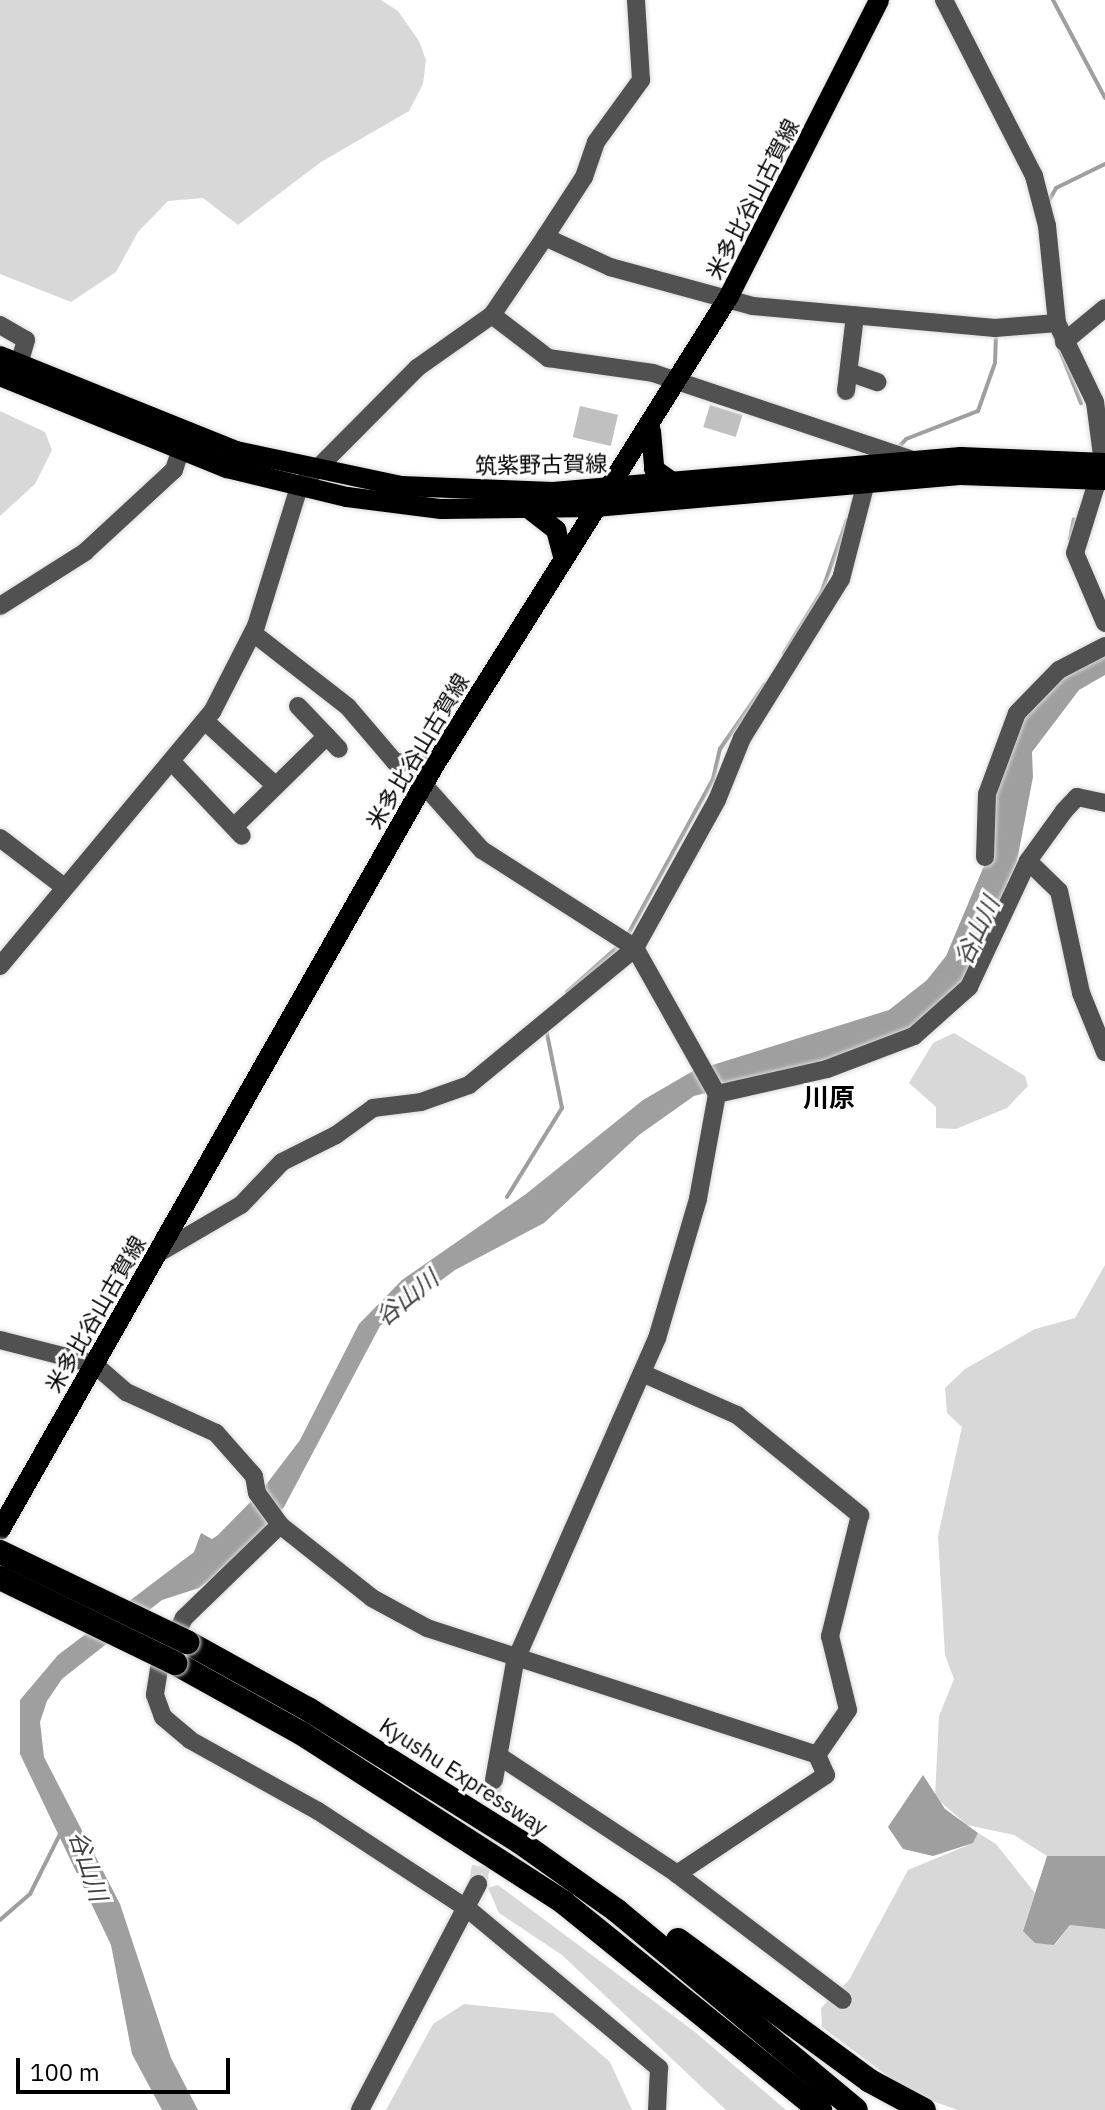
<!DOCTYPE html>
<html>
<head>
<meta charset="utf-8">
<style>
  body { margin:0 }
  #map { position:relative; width:1105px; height:2110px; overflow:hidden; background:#fff; font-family:"IBM Plex Sans","Noto Sans JP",sans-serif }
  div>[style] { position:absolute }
  .green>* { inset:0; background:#d8d8d8 }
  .water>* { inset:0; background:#9f9f9f }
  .stream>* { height:4px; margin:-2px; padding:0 2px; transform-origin:2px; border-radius:2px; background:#9f9f9f }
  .building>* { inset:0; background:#c0c0c0; transform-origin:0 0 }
  .minor-tunnel>* { height:18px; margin-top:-9px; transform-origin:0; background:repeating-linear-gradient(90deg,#d9d9d9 0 18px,transparent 0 27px) }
  .roads { filter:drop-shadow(0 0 2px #dbdbdb) drop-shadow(0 0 2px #dbdbdb) }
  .minor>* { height:18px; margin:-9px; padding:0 9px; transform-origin:9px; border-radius:9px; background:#515151 }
  .major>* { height:20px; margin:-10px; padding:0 10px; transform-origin:10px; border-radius:10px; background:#000 }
  .highway>* { height:24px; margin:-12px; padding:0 12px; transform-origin:12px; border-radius:12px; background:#000 }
  .bridges { filter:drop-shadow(0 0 2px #dbdbdb) drop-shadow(0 0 2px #dbdbdb) }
  .highway-bridge>* { height:24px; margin:-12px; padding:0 12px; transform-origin:12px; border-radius:12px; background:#000 }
  span { translate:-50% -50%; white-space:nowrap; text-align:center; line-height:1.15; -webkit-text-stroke:6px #fff; paint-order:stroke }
  .street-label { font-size:22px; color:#000 }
  .water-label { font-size:24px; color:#404040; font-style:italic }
  .quarter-label { font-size:26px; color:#000; font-weight:700 }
  .scale { position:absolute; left:16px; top:2058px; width:214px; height:36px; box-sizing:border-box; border:4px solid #000; border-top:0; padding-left:10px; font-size:24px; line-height:28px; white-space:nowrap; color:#000; -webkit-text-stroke:6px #fff; paint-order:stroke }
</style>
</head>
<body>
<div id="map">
  <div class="green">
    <i style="clip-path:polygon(0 0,381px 0,398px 11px,419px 41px,426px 60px,423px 84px,409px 111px,321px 162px,238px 225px,203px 198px,168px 201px,138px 232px,116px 272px,71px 302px,0 274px)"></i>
    <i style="clip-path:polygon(0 411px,45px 432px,52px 450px,35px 484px,0 516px)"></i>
    <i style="clip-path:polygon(954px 1033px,1025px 1076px,1028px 1086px,1007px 1108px,956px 1129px,936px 1128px,936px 1107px,909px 1083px,933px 1043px)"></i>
    <i style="clip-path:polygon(1105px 1265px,1105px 1856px,1047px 1856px,1014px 1835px,967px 1825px,935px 1797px,939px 1716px,954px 1679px,945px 1655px,938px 1536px,962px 1427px,947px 1413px,945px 1388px,965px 1369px,1035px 1329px,1075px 1318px)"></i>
    <i style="clip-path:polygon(978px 1833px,996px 1844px,1035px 1893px,1023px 1930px,1055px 1945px,1070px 1925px,1105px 1929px,1105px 2110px,958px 2110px,912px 2094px,822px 2027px,821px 2008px,849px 1980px,908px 1870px,973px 1843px)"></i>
    <i style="clip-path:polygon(498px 1885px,695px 2032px,786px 2110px,726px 2110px,562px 1955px,499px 1913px,488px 1888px)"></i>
    <i style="clip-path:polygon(464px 2004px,553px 2013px,610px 2062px,632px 2110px,386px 2110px,433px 2024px)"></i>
  </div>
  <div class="water">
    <i style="clip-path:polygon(1105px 655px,1105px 675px,1079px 690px,1032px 752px,1033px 777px,1017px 861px,962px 985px,914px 1027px,852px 1056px,694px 1096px,639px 1135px,544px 1223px,455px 1270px,380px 1326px,284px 1507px,242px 1556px,199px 1588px,162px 1600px,62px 1679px,47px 1701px,40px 1722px,44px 1757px,120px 1904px,171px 2058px,198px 2110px,162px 2110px,132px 2054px,111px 1945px,20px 1754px,20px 1700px,58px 1655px,194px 1552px,201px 1533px,212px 1539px,218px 1535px,262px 1490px,300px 1440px,359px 1324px,402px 1280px,526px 1194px,643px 1100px,693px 1071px,889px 1010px,927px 980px,946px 956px,989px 854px,987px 825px,1012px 732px,1064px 675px)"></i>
    <i style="clip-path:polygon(923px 1775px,945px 1809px,978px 1833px,973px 1843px,933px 1856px,903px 1849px,888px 1827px)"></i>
    <i style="clip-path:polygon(1047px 1856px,1105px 1856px,1105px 1929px,1070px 1925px,1054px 1945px,1035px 1943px,1023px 1931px)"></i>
  </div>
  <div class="stream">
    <i style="left:1053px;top:0;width:111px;rotate:62deg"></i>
    <i style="left:1048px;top:202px;width:16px;rotate:-60deg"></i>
    <i style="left:1056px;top:188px;width:55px;rotate:-26.1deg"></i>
    <i style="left:1051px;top:328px;width:81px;rotate:68.2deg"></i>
    <i style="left:898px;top:448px;width:12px;rotate:-48deg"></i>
    <i style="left:906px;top:439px;width:77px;rotate:-21.3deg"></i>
    <i style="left:978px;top:411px;width:51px;rotate:-70.5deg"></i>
    <i style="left:995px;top:363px;width:26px;rotate:-88deg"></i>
    <i style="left:1070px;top:539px;width:20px;rotate:-79deg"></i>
    <i style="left:784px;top:653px;width:73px;rotate:-58.5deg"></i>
    <i style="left:822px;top:591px;width:75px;rotate:-70.6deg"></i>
    <i style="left:626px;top:938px;width:181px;rotate:-61.3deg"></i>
    <i style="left:713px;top:779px;width:31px;rotate:-77deg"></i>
    <i style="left:720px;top:749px;width:79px;rotate:-55.3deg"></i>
    <i style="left:567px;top:992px;width:71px;rotate:-41.6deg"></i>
    <i style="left:507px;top:1197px;width:105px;rotate:-58.3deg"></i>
    <i style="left:562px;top:1108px;width:81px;rotate:-101.4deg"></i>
    <i style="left:0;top:1920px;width:40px;rotate:-41deg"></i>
    <i style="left:30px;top:1894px;width:69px;rotate:-63.4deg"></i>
  </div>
  <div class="building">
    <i style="left:710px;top:405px;width:34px;height:23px;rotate:17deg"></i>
    <i style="left:580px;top:406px;width:39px;height:32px;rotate:13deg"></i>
  </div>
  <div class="minor-tunnel">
    <i style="left:478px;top:1884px;width:105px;rotate:-81.3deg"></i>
  </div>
  <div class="roads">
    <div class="minor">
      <i style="left:944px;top:0;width:198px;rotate:62.9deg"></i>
      <i style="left:1034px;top:176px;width:52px;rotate:75.4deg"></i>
      <i style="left:1047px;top:226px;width:98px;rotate:84.1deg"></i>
      <i style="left:1057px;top:323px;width:88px;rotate:64.3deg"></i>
      <i style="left:1095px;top:402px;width:62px;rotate:82.5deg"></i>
      <i style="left:1103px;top:463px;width:94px;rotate:107.3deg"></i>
      <i style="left:1075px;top:553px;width:76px;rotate:66.8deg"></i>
      <i style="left:545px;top:237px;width:72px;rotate:24.8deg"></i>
      <i style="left:610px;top:267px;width:148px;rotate:15.3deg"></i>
      <i style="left:753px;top:306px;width:243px;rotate:5.2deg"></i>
      <i style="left:995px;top:328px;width:62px;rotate:-4.6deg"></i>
      <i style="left:492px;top:315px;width:71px;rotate:37.5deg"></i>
      <i style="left:548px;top:358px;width:106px;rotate:8.1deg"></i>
      <i style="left:653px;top:373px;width:271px;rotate:18.5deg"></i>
      <i style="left:0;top:325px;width:30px;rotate:30deg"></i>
      <i style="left:26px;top:340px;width:25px;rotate:106deg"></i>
      <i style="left:1064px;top:342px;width:53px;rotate:-39.7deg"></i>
      <i style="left:851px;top:373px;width:28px;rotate:19deg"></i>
      <i style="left:846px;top:391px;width:76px;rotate:-83.2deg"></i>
      <i style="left:0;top:606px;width:101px;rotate:-32.4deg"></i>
      <i style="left:85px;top:552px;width:121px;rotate:-42.7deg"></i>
      <i style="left:174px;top:470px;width:20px;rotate:-72deg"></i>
      <i style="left:253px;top:633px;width:120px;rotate:37.9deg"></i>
      <i style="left:348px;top:707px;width:72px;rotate:49.5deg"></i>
      <i style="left:395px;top:762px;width:39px;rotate:6deg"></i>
      <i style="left:298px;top:706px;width:59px;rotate:46.4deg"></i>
      <i style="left:205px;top:721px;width:96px;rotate:42.5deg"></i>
      <i style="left:173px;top:763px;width:100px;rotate:46.6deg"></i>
      <i style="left:424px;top:785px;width:87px;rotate:48.3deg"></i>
      <i style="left:482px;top:850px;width:182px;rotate:32.6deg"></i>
      <i style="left:635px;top:948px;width:167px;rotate:60.7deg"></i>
      <i style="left:717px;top:1094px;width:107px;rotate:100.3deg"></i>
      <i style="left:698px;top:1199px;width:145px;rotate:106.4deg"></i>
      <i style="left:657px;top:1338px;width:354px;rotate:113.7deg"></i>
      <i style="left:515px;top:1662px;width:120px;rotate:100.1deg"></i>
      <i style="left:234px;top:827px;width:130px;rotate:-44.4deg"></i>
      <i style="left:0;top:838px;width:81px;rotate:37.4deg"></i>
      <i style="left:985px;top:857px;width:63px;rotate:-88.2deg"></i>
      <i style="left:987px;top:794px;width:86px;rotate:-69.7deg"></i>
      <i style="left:1017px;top:713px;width:60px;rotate:-45.7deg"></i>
      <i style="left:1059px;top:670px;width:52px;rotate:-27.6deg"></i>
      <i style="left:1028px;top:861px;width:43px;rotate:44.1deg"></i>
      <i style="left:1059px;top:891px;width:104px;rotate:77.8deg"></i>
      <i style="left:1081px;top:993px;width:64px;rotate:67.9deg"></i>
      <i style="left:0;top:966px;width:331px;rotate:-50.2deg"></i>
      <i style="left:212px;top:712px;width:97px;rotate:-62.9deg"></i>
      <i style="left:256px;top:626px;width:145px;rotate:-72.8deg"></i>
      <i style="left:299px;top:487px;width:168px;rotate:-45.2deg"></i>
      <i style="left:417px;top:368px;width:92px;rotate:-35.2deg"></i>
      <i style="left:492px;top:315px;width:94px;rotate:-55.8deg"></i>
      <i style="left:545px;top:237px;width:72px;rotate:-57deg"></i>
      <i style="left:584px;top:177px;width:37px;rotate:-71deg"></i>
      <i style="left:596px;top:142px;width:77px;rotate:-54deg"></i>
      <i style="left:641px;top:80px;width:80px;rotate:-93.6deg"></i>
      <i style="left:717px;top:1094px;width:113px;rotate:-12.8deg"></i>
      <i style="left:827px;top:1069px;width:93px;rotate:-20.8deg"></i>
      <i style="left:914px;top:1036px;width:74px;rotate:-41.7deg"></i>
      <i style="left:969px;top:987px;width:139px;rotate:-64.9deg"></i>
      <i style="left:1028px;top:861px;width:62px;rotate:-54.2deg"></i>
      <i style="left:1064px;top:811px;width:19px;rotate:-47deg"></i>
      <i style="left:1077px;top:797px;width:29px;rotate:12deg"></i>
      <i style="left:157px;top:1254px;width:97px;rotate:-30.3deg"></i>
      <i style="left:241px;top:1205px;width:59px;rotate:-46.4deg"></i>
      <i style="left:282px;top:1162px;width:60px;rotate:-26.6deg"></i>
      <i style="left:336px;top:1135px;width:46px;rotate:-36.1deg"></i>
      <i style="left:373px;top:1108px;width:48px;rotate:-7.1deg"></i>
      <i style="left:421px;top:1102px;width:51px;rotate:-19.5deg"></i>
      <i style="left:469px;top:1085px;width:215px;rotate:-39.5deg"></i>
      <i style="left:635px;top:948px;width:169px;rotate:-61deg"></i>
      <i style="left:717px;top:800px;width:67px;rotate:-68deg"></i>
      <i style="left:742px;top:738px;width:187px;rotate:-58.1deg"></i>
      <i style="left:841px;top:579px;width:100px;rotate:-75.5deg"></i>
      <i style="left:0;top:1340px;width:97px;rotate:14.3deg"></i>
      <i style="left:94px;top:1364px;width:43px;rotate:41.2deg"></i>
      <i style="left:126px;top:1392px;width:99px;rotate:24.5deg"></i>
      <i style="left:216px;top:1433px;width:57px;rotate:48.5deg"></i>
      <i style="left:254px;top:1476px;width:17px;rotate:80deg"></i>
      <i style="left:257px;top:1493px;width:39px;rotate:54deg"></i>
      <i style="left:280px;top:1525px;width:117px;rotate:38.4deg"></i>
      <i style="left:372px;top:1598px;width:63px;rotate:28.6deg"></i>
      <i style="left:427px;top:1628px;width:410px;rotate:18deg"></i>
      <i style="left:817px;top:1755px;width:22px;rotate:66deg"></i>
      <i style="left:826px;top:1775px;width:179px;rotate:146.4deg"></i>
      <i style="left:642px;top:1373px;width:104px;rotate:23.9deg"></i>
      <i style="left:737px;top:1415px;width:159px;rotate:39.1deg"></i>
      <i style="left:860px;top:1515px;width:125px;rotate:103.9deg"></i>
      <i style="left:830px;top:1636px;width:76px;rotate:76.3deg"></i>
      <i style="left:848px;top:1710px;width:55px;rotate:124.6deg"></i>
      <i style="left:280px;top:1525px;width:134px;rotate:135.9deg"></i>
      <i style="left:184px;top:1618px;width:57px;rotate:116.1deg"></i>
      <i style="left:159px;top:1669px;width:26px;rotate:99deg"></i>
      <i style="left:155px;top:1695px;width:23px;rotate:70deg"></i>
      <i style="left:163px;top:1717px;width:35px;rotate:40deg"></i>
      <i style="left:190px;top:1740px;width:146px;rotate:29deg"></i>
      <i style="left:318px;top:1811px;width:179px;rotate:33.2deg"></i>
      <i style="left:468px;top:1909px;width:249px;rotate:39.8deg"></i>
      <i style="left:659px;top:2068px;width:42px;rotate:92.7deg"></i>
      <i style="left:499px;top:1756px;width:214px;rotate:33.5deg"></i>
      <i style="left:677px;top:1874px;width:208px;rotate:37.2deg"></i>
      <i style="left:360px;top:2110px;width:255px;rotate:-62.4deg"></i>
    </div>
    <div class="major">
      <i style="left:0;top:356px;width:254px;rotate:21.9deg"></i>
      <i style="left:236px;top:451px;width:169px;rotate:12deg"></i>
      <i style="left:401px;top:486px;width:152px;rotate:2.3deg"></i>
      <i style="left:553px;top:492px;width:409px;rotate:-4.9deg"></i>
      <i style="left:961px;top:457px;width:144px;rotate:2.4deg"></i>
      <i style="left:0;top:376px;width:245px;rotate:22.1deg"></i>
      <i style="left:227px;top:468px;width:123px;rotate:13.6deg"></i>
      <i style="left:347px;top:497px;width:95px;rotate:7.3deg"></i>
      <i style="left:441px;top:509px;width:154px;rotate:-0.7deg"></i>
      <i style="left:595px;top:507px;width:366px;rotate:-5deg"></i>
      <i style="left:960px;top:475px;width:145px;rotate:2deg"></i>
      <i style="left:651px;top:431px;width:38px;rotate:85deg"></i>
      <i style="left:654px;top:469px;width:22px;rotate:36deg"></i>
      <i style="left:532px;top:511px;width:31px;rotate:38deg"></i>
      <i style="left:556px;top:530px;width:27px;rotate:75deg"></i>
      <i style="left:0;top:1530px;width:879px;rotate:-60.4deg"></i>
      <i style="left:434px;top:766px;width:553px;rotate:-57.86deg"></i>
      <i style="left:728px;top:298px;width:334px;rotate:-63.1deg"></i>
    </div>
    <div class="highway">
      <i style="left:187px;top:1642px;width:138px;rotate:29deg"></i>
      <i style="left:308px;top:1709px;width:250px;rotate:32.1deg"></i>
      <i style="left:520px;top:1842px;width:118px;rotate:35.3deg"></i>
      <i style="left:616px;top:1910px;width:312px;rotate:39.8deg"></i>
      <i style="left:175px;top:1663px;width:144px;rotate:29.1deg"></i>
      <i style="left:301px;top:1733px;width:312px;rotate:32.8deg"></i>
      <i style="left:563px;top:1902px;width:331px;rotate:39deg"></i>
      <i style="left:678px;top:1940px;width:238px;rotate:36.3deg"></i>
      <i style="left:870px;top:2081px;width:61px;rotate:28.2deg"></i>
    </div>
  </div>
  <div class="bridges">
    <div class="highway-bridge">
      <i style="left:0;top:1552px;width:208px;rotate:25.7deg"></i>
      <i style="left:0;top:1578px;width:195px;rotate:25.9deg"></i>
    </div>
  </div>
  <div class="street-label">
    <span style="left:752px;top:199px;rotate:-63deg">米多比谷山古賀線</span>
    <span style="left:541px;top:464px;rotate:-1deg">筑紫野古賀線</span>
    <span style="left:417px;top:751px;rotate:-59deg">米多比谷山古賀線</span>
    <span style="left:95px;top:1314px;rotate:-60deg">米多比谷山古賀線</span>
    <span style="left:464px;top:1776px;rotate:33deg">Kyushu Expressway</span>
  </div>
  <div class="water-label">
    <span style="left:977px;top:931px;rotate:-65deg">谷山川</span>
    <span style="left:407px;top:1298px;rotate:-39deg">谷山川</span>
    <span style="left:88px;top:1866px;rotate:72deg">谷山川</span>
  </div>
  <div class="quarter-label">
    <span style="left:829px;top:1098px">川原</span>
  </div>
  <div class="scale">100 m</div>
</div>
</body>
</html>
